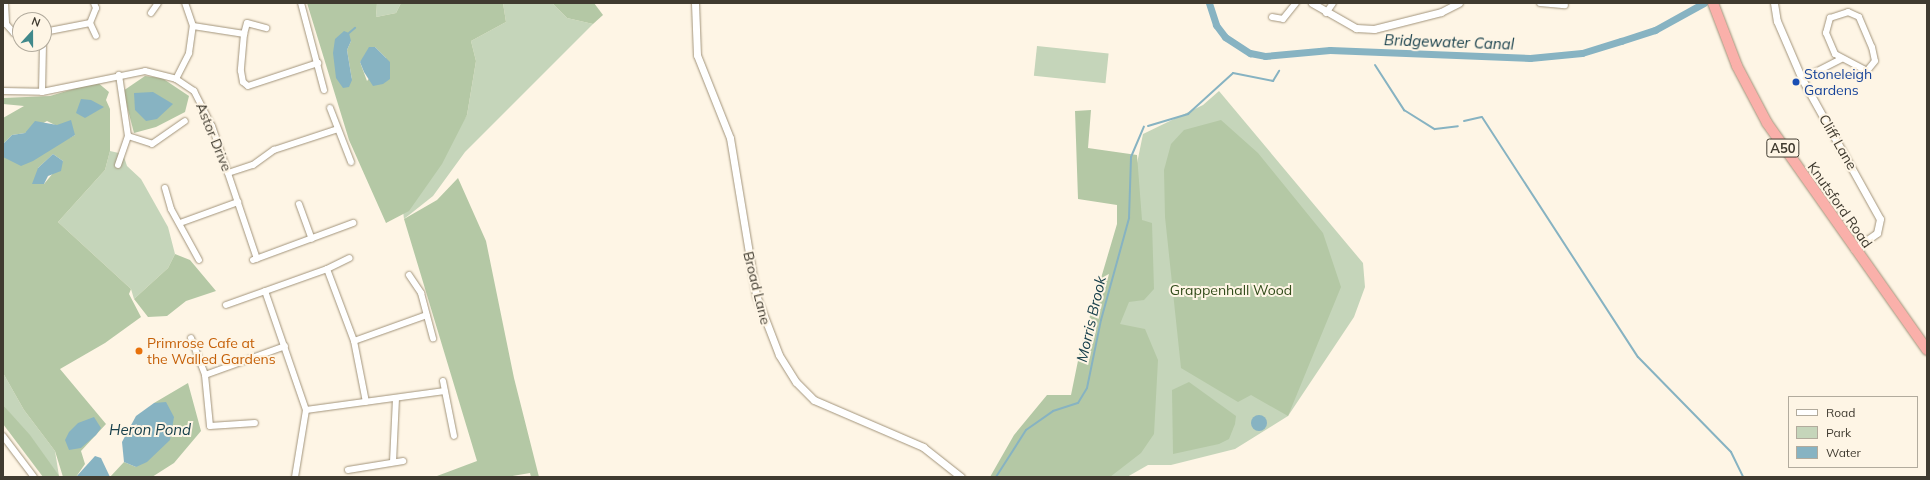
<!DOCTYPE html>
<html>
<head>
<meta charset="utf-8">
<style>
  body { margin:0 }
  #map { position:relative; width:1930px; height:480px; overflow:hidden; background:#fef5e5; font-family:Mulish,sans-serif }
  div>[style] { position:absolute }
  .green>* { inset:0; background:#c5d5ba; transform-origin:0 0 }
  .forest>* { inset:0; background:#b4c8a5 }
  .water>* { inset:0; background:#87b3c2 }
  .round { border-radius:50% }
  .stream>* { height:2px; margin:-1px; padding:0 1px; transform-origin:1px; border-radius:1px; background:#87b3c2 }
  .canal>* { height:7px; margin:-3.5px; padding:0 3.5px; transform-origin:3.5px; border-radius:3.5px; background:#87b3c2 }
  .roads { filter:drop-shadow(0 0 1px #a2947b) drop-shadow(0 0 1px #a2947b) }
  .minor>* { height:6px; margin:-3px; padding:0 3px; transform-origin:3px; border-radius:3px; background:#fff }
  .tertiary>* { height:7px; margin:-3.5px; padding:0 3.5px; transform-origin:3.5px; border-radius:3.5px; background:#fff }
  .trunk>* { height:10px; margin:-5px; padding:0 5px; transform-origin:5px; border-radius:5px; background:#fab0aa }
  .dots>* { width:11px; height:11px; translate:-50% -50%; box-sizing:border-box; border:2px solid #fef5e5; border-radius:50% }
  span { translate:-50% -50%; white-space:nowrap; text-align:center; line-height:1.15; -webkit-text-stroke:4px #fef5e5; paint-order:stroke }
  .shield-label span { padding:1px 3px; background:#fef5e5; border:1px solid; border-radius:3px; -webkit-text-stroke-width:0 }
  .shield-label { font-size:13px; color:#403b30; font-weight:700 }
  .transit-label { font-size:14px; color:#164399 }
  .left { translate:0 -50%; text-align:left }
  .street-label { font-size:14px; color:#403b30 }
  .park-label { font-size:14px; color:#314b19 }
  .food-label { font-size:14px; color:#c56008 }
  .water-label { font-size:15px; color:#18404c; font-style:italic }
  .frame { position:absolute; inset:0; border:4px solid #403b30; pointer-events:none }
  .legend { position:absolute; left:1788px; top:396px; width:130px; height:72px; box-sizing:border-box; background:#fef5e5; border:1px solid #b2ab9d; margin:0; padding:5px 7px; list-style:none; font-size:12px; color:#403b30 }
  .legend li { display:flex; align-items:center; gap:8px; height:20px }
  .legend b { width:20px; border:1px solid #b2ab9d }
  .north { position:absolute; left:12px; top:12px; width:40px; height:40px; box-sizing:border-box; background:#fef5e5; border:1px solid #b2ab9d; border-radius:50%; rotate:21deg; font-size:11px; font-weight:700; line-height:16px; text-align:center; color:#403b30 }
  .north::after { content:''; display:block; margin:auto; width:14px; height:18px; background:#41898b; clip-path:polygon(50% 0,100% 100%,50% 72%,0 100%) }
</style>
</head>
<body>
<div id="map">
  <div class="green">
    <i style="clip-path:polygon(377px 3px,401px 3px,396px 13px,376px 17px)"></i>
    <i style="clip-path:polygon(503px 3px,552px 3px,567px 18px,593px 24px,465px 152px,433px 196px,404px 219px,403px 211px,467px 115px,476px 61px,471px 41px,506px 22px)"></i>
    <i style="left:1037px;top:46px;width:72px;height:30px;rotate:6deg"></i>
    <i style="clip-path:polygon(1219px 91px,1363px 263px,1365px 287px,1354px 317px,1288px 416px,1235px 449px,1171px 465px,1148px 465px,1127px 477px,994px 477px,1074px 397px,1124px 227px,1143px 134px,1203px 105px)"></i>
    <i style="clip-path:polygon(110px 151px,123px 154px,127px 166px,141px 179px,168px 227px,175px 254px,168px 268px,134px 299px,131px 289px,58px 222px,105px 170px)"></i>
    <i style="clip-path:polygon(3px 373px,24px 410px,55px 451px,59px 476px,3px 405px)"></i>
  </div>
  <div class="forest">
    <i style="clip-path:polygon(evenodd,307px 3px,377px 3px,376px 17px,396px 13px,401px 3px,503px 3px,506px 22px,471px 41px,476px 61px,467px 115px,442px 164px,409px 211px,386px 223px,349px 140px,307px 3px,335px 39px,351px 41px,347px 50px,352px 80px,335px 39px,307px 3px,375px 47px,386px 58px,367px 81px,360px 62px,375px 47px)"></i>
    <i style="clip-path:polygon(552px 3px,594px 3px,603px 15px,593px 24px,567px 18px)"></i>
    <i style="clip-path:polygon(145px 76px,162px 78px,189px 96px,185px 112px,156px 127px,134px 133px,123px 91px)"></i>
    <i style="clip-path:polygon(evenodd,97px 82px,109px 92px,106px 100px,110px 109px,110px 151px,105px 170px,58px 222px,131px 289px,129px 294px,141px 317px,105px 343px,60px 369px,106px 424px,81px 451px,85px 464px,76px 477px,63px 477px,55px 451px,24px 410px,3px 373px,3px 154px,54px 146px,75px 135px,47px 121px,25px 133px,12px 135px,3px 144px,3px 118px,24px 106px,3px 104px,3px 98px,50px 96px,97px 82px,53px 154px,63px 161px,44px 184px,38px 168px,53px 154px)"></i>
    <i style="clip-path:polygon(1091px 110px,1088px 148px,1137px 155px,1142px 220px,1152px 223px,1154px 289px,1144px 300px,1129px 302px,1120px 324px,1145px 329px,1158px 360px,1154px 434px,1141px 453px,1110px 477px,990px 477px,1014px 435px,1047px 395px,1071px 395px,1081px 346px,1117px 224px,1117px 205px,1078px 199px,1075px 111px)"></i>
    <i style="clip-path:polygon(1221px 120px,1258px 153px,1323px 233px,1341px 287px,1288px 416px,1251px 395px,1238px 402px,1181px 368px,1165px 217px,1164px 170px,1171px 144px,1184px 130px)"></i>
    <i style="clip-path:polygon(458px 178px,486px 241px,514px 378px,539px 477px,531px 477px,530px 473px,507px 477px,437px 476px,477px 461px,404px 219px,437px 200px)"></i>
    <i style="clip-path:polygon(175px 254px,190px 260px,216px 291px,186px 301px,167px 316px,148px 317px,134px 299px,168px 268px)"></i>
    <i style="clip-path:polygon(1189px 382px,1236px 416px,1235px 424px,1229px 439px,1219px 444px,1173px 454px,1172px 390px)"></i>
    <i style="clip-path:polygon(188px 383px,201px 431px,174px 463px,152px 477px,110px 477px,124px 462px,136px 467px,166px 403px,154px 403px)"></i>
    <i style="clip-path:polygon(3px 405px,30px 435px,60px 477px,43px 477px,3px 424px)"></i>
  </div>
  <div class="water">
    <i style="clip-path:polygon(344px 31px,349px 33px,351px 41px,347px 50px,352px 80px,349px 87px,343px 88px,336px 78px,333px 53px,335px 39px)"></i>
    <i style="clip-path:polygon(369px 47px,375px 47px,390px 62px,390px 79px,383px 84px,373px 86px,364px 72px,360px 62px)"></i>
    <i style="clip-path:polygon(153px 92px,173px 104px,157px 119px,146px 121px,135px 110px,134px 93px)"></i>
    <i style="clip-path:polygon(81px 99px,91px 100px,104px 107px,85px 118px,76px 113px)"></i>
    <i style="clip-path:polygon(71px 120px,75px 135px,33px 161px,21px 166px,3px 157px,3px 144px,12px 135px,25px 133px,35px 121px,57px 125px)"></i>
    <i style="clip-path:polygon(53px 154px,63px 161px,61px 171px,48px 176px,44px 184px,32px 184px,38px 168px)"></i>
    <i style="clip-path:polygon(166px 402px,174px 417px,170px 440px,147px 462px,136px 467px,124px 462px,122px 442px,136px 416px,154px 403px)"></i>
    <i class="round" style="left:1251px;top:415px;width:16px;height:16px"></i>
    <i style="clip-path:polygon(94px 417px,101px 428px,96px 435px,81px 448px,69px 450px,65px 440px,69px 432px,78px 423px)"></i>
    <i style="clip-path:polygon(95px 456px,101px 458px,110px 477px,76px 477px)"></i>
  </div>
  <div class="stream">
    <i style="left:349px;top:33px;width:8px;rotate:-40deg"></i>
    <i style="left:1375px;top:65px;width:54px;rotate:57.2deg"></i>
    <i style="left:1404px;top:110px;width:36px;rotate:32deg"></i>
    <i style="left:1435px;top:129px;width:23px;rotate:-7deg"></i>
    <i style="left:1464px;top:121px;width:18px;rotate:-13deg"></i>
    <i style="left:1482px;top:117px;width:286px;rotate:57deg"></i>
    <i style="left:1638px;top:357px;width:133px;rotate:45.6deg"></i>
    <i style="left:1731px;top:452px;width:28px;rotate:64deg"></i>
    <i style="left:1148px;top:126px;width:42px;rotate:-16.7deg"></i>
    <i style="left:1188px;top:114px;width:61px;rotate:-42.3deg"></i>
    <i style="left:1233px;top:73px;width:41px;rotate:11.3deg"></i>
    <i style="left:1273px;top:81px;width:12px;rotate:-59deg"></i>
    <i style="left:996px;top:477px;width:56px;rotate:-57.4deg"></i>
    <i style="left:1026px;top:430px;width:33px;rotate:-35deg"></i>
    <i style="left:1053px;top:411px;width:26px;rotate:-18deg"></i>
    <i style="left:1078px;top:403px;width:17px;rotate:-59deg"></i>
    <i style="left:1087px;top:388px;width:69px;rotate:-78.4deg"></i>
    <i style="left:1101px;top:320px;width:106px;rotate:-74.6deg"></i>
    <i style="left:1129px;top:218px;width:61px;rotate:-88.1deg"></i>
    <i style="left:1131px;top:157px;width:33px;rotate:-67deg"></i>
  </div>
  <div class="canal">
    <i style="left:1209px;top:3px;width:23px;rotate:72deg"></i>
    <i style="left:1216px;top:25px;width:15px;rotate:53deg"></i>
    <i style="left:1225px;top:37px;width:30px;rotate:33deg"></i>
    <i style="left:1250px;top:53px;width:15px;rotate:11deg"></i>
    <i style="left:1265px;top:56px;width:65px;rotate:-5.3deg"></i>
    <i style="left:1330px;top:50px;width:200px;rotate:2.3deg"></i>
    <i style="left:1530px;top:58px;width:52px;rotate:-5.5deg"></i>
    <i style="left:1582px;top:53px;width:41px;rotate:-17.1deg"></i>
    <i style="left:1621px;top:41px;width:36px;rotate:-18deg"></i>
    <i style="left:1655px;top:30px;width:56px;rotate:-28.9deg"></i>
  </div>
  <div class="roads">
    <div class="minor">
      <i style="left:5px;top:3px;width:21px;rotate:87deg"></i>
      <i style="left:6px;top:24px;width:12px;rotate:48deg"></i>
      <i style="left:14px;top:33px;width:6px"></i>
      <i style="left:301px;top:3px;width:90px;rotate:75.2deg"></i>
      <i style="left:1540px;top:3px;width:25px;rotate:5deg"></i>
      <i style="left:1848px;top:12px;width:12px;rotate:24deg"></i>
      <i style="left:1859px;top:17px;width:33px;rotate:67deg"></i>
      <i style="left:1872px;top:47px;width:14px;rotate:78deg"></i>
      <i style="left:1875px;top:61px;width:13px;rotate:129deg"></i>
      <i style="left:1867px;top:71px;width:36px;rotate:-152deg"></i>
      <i style="left:1835px;top:54px;width:23px;rotate:-113deg"></i>
      <i style="left:1826px;top:33px;width:16px;rotate:-75deg"></i>
      <i style="left:1830px;top:18px;width:19px;rotate:-18deg"></i>
      <i style="left:151px;top:13px;width:12px;rotate:-55deg"></i>
      <i style="left:1326px;top:13px;width:12px;rotate:-55deg"></i>
      <i style="left:1272px;top:17px;width:11px;rotate:10deg"></i>
      <i style="left:1283px;top:19px;width:21px;rotate:-51deg"></i>
      <i style="left:90px;top:23px;width:14px;rotate:65deg"></i>
      <i style="left:193px;top:26px;width:52px;rotate:8.9deg"></i>
      <i style="left:244px;top:34px;width:37px;rotate:95deg"></i>
      <i style="left:241px;top:71px;width:11px;rotate:80deg"></i>
      <i style="left:243px;top:82px;width:6px;rotate:39deg"></i>
      <i style="left:248px;top:86px;width:74px;rotate:-18.2deg"></i>
      <i style="left:44px;top:32px;width:47px;rotate:-11.1deg"></i>
      <i style="left:90px;top:23px;width:16px;rotate:-68deg"></i>
      <i style="left:96px;top:8px;width:5px;rotate:-112deg"></i>
      <i style="left:244px;top:34px;width:11px;rotate:-75deg"></i>
      <i style="left:247px;top:23px;width:20px;rotate:15deg"></i>
      <i style="left:176px;top:79px;width:29px;rotate:-63deg"></i>
      <i style="left:189px;top:53px;width:27px;rotate:-82deg"></i>
      <i style="left:193px;top:26px;width:24px;rotate:-109deg"></i>
      <i style="left:1802px;top:79px;width:44px;rotate:-27.1deg"></i>
      <i style="left:3px;top:91px;width:39px;rotate:1deg"></i>
      <i style="left:42px;top:92px;width:105px;rotate:-11.5deg"></i>
      <i style="left:145px;top:71px;width:32px;rotate:14deg"></i>
      <i style="left:176px;top:79px;width:22px;rotate:34deg"></i>
      <i style="left:194px;top:91px;width:39px;rotate:63deg"></i>
      <i style="left:212px;top:126px;width:140px;rotate:71.3deg"></i>
      <i style="left:42px;top:92px;width:48px;rotate:-88.8deg"></i>
      <i style="left:330px;top:108px;width:58px;rotate:68.7deg"></i>
      <i style="left:128px;top:136px;width:25px;rotate:18deg"></i>
      <i style="left:152px;top:144px;width:40px;rotate:-34.9deg"></i>
      <i style="left:118px;top:165px;width:31px;rotate:-71deg"></i>
      <i style="left:128px;top:136px;width:62px;rotate:-98.4deg"></i>
      <i style="left:228px;top:173px;width:26px;rotate:-18deg"></i>
      <i style="left:253px;top:165px;width:26px;rotate:-36deg"></i>
      <i style="left:274px;top:150px;width:67px;rotate:-18.2deg"></i>
      <i style="left:165px;top:188px;width:22px;rotate:74deg"></i>
      <i style="left:171px;top:209px;width:58px;rotate:61.2deg"></i>
      <i style="left:299px;top:204px;width:37px;rotate:70deg"></i>
      <i style="left:180px;top:223px;width:62px;rotate:-19.9deg"></i>
      <i style="left:253px;top:260px;width:107px;rotate:-20.3deg"></i>
      <i style="left:327px;top:269px;width:25px;rotate:-26deg"></i>
      <i style="left:409px;top:275px;width:22px;rotate:56deg"></i>
      <i style="left:421px;top:293px;width:47px;rotate:75.1deg"></i>
      <i style="left:265px;top:291px;width:126px;rotate:71deg"></i>
      <i style="left:306px;top:410px;width:68px;rotate:99.3deg"></i>
      <i style="left:226px;top:305px;width:107px;rotate:-19.6deg"></i>
      <i style="left:327px;top:269px;width:77px;rotate:69.4deg"></i>
      <i style="left:354px;top:341px;width:62px;rotate:78.9deg"></i>
      <i style="left:191px;top:338px;width:40px;rotate:69deg"></i>
      <i style="left:205px;top:375px;width:51px;rotate:84.4deg"></i>
      <i style="left:210px;top:426px;width:45px;rotate:-3.8deg"></i>
      <i style="left:354px;top:341px;width:77px;rotate:-19.6deg"></i>
      <i style="left:205px;top:375px;width:85px;rotate:-19.9deg"></i>
      <i style="left:443px;top:381px;width:56px;rotate:78.7deg"></i>
      <i style="left:306px;top:410px;width:140px;rotate:-7.8deg"></i>
      <i style="left:3px;top:436px;width:51px;rotate:52.9deg"></i>
      <i style="left:393px;top:462px;width:63px;rotate:-87.3deg"></i>
      <i style="left:348px;top:470px;width:56px;rotate:-9.3deg"></i>
    </div>
    <div class="tertiary">
      <i style="left:695px;top:3px;width:52px;rotate:87.8deg"></i>
      <i style="left:697px;top:55px;width:89px;rotate:68.3deg"></i>
      <i style="left:730px;top:138px;width:159px;rotate:80.6deg"></i>
      <i style="left:756px;top:295px;width:64px;rotate:69deg"></i>
      <i style="left:779px;top:355px;width:32px;rotate:58deg"></i>
      <i style="left:796px;top:382px;width:25px;rotate:45deg"></i>
      <i style="left:814px;top:400px;width:119px;rotate:23.3deg"></i>
      <i style="left:923px;top:447px;width:48px;rotate:38.3deg"></i>
      <i style="left:1312px;top:3px;width:51px;rotate:29.6deg"></i>
      <i style="left:1356px;top:28px;width:18px;rotate:3deg"></i>
      <i style="left:1374px;top:29px;width:69px;rotate:-14.2deg"></i>
      <i style="left:1441px;top:12px;width:20px;rotate:-27deg"></i>
      <i style="left:1774px;top:3px;width:18px;rotate:81deg"></i>
      <i style="left:1777px;top:21px;width:63px;rotate:66.7deg"></i>
      <i style="left:1802px;top:79px;width:160px;rotate:60.9deg"></i>
      <i style="left:1880px;top:219px;width:14px;rotate:102deg"></i>
      <i style="left:1877px;top:233px;width:28px;rotate:145deg"></i>
    </div>
    <div class="trunk">
      <i style="left:1713px;top:3px;width:67px;rotate:69.1deg"></i>
      <i style="left:1737px;top:66px;width:64px;rotate:62.2deg"></i>
      <i style="left:1767px;top:123px;width:278px;rotate:54.8deg"></i>
    </div>
  </div>
  <div class="dots">
    <i style="left:1796px;top:82px;background:#1a4fb4"></i>
    <i style="left:139px;top:351px;background:#e8710a"></i>
  </div>
  <div class="shield-label">
    <span style="left:1783px;top:148px">A50</span>
  </div>
  <div class="transit-label">
    <span class="left" style="left:1804px;top:82px">Stoneleigh<br>Gardens</span>
  </div>
  <div class="street-label">
    <span style="left:214px;top:137px;rotate:68deg">Astor Drive</span>
    <span style="left:1838px;top:142px;rotate:60deg">Cliff Lane</span>
    <span style="left:1840px;top:205px;rotate:55deg">Knutsford Road</span>
    <span style="left:757px;top:288px;rotate:76deg">Broad Lane</span>
  </div>
  <div class="park-label">
    <span style="left:1231px;top:290px">Grappenhall Wood</span>
  </div>
  <div class="food-label">
    <span class="left" style="left:147px;top:351px">Primrose Cafe at<br>the Walled Gardens</span>
  </div>
  <div class="water-label">
    <span style="left:1449px;top:42px;rotate:2deg">Bridgewater Canal</span>
    <span style="left:1091px;top:319px;rotate:-77deg">Morris Brook</span>
    <span style="left:150px;top:430px">Heron Pond</span>
  </div>
  <div class="frame"></div>
  <ul class="legend">
  <li><b style="height:5px;background:#fff"></b>Road</li>
  <li><b style="height:11px;background:#c5d5ba"></b>Park</li>
  <li><b style="height:11px;background:#87b3c2"></b>Water</li>
  </ul>
  <div class="north">N</div>
</div>
</body>
</html>
